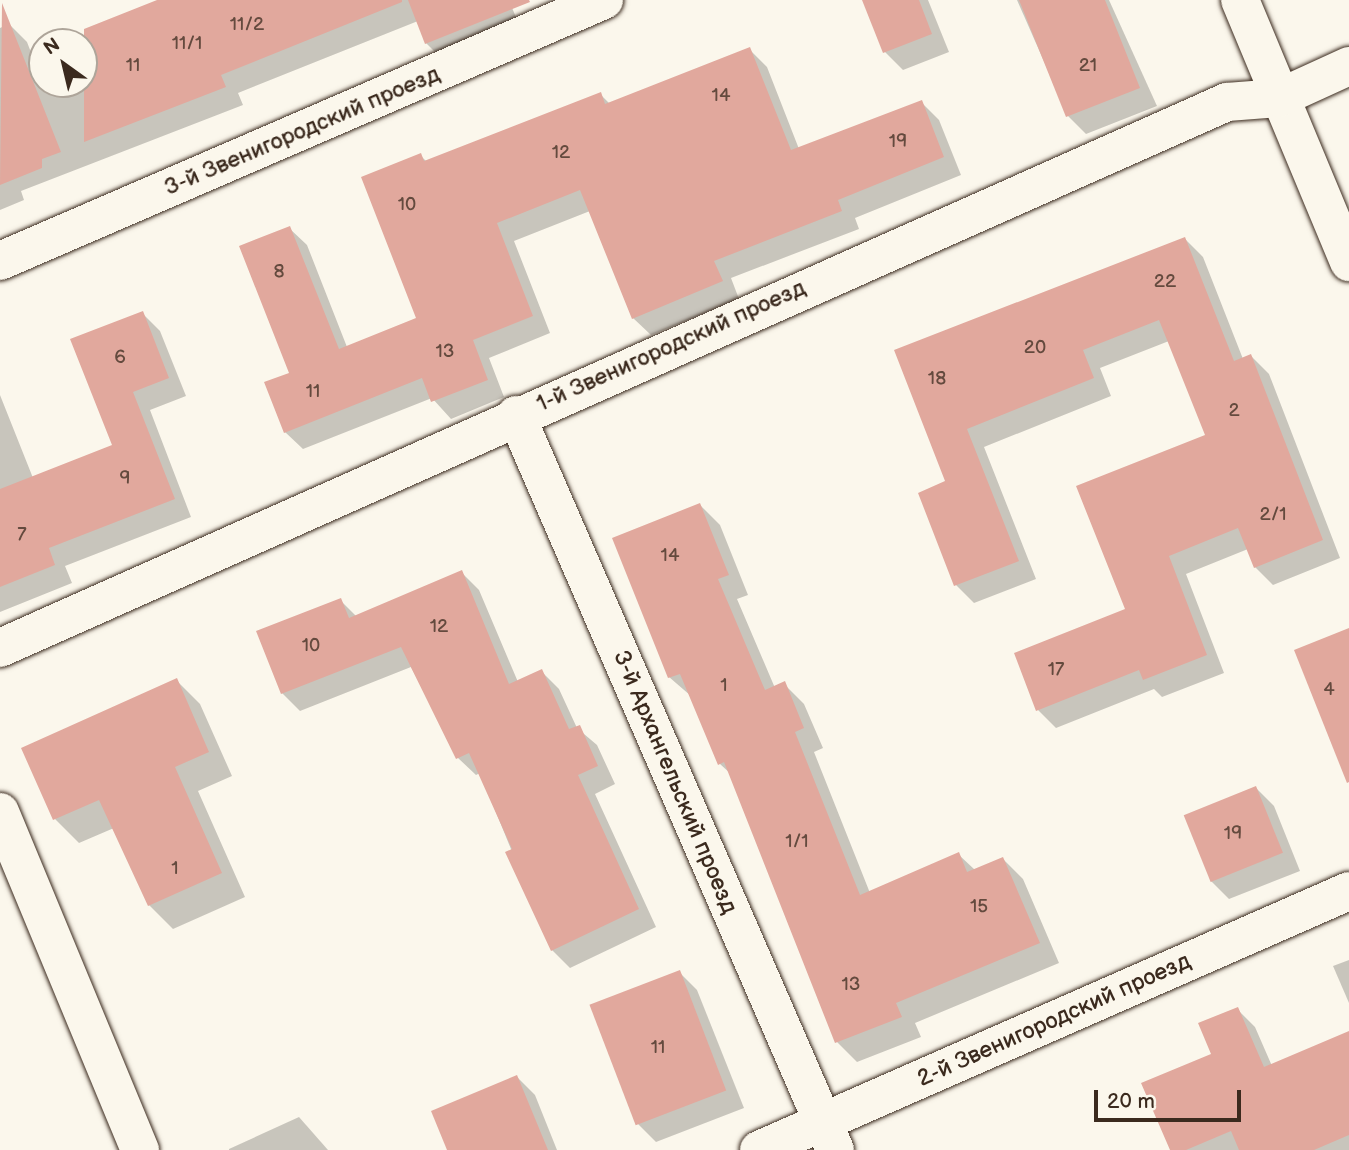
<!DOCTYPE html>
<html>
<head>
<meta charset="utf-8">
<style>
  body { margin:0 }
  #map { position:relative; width:1349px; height:1150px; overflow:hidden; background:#fbf7ec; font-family:"Balsamiq Sans",sans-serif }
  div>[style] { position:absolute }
  .shadow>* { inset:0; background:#0003 }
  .building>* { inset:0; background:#e1a89d; transform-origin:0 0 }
  .roads { filter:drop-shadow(0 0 2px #3b2a1e) drop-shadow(0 0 2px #3b2a1e) }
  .minor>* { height:38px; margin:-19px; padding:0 19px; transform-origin:19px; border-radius:19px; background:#fbf7ec }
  span { translate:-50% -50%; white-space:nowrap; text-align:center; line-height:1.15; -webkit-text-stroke:5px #fbf7ec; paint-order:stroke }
  .number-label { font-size:19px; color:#644a3e }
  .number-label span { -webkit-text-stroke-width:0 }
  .street-label { font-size:23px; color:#3b2a1e }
  .north { position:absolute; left:28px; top:28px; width:70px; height:70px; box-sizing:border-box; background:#fbf7ec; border:2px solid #aea59a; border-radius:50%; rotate:326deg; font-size:19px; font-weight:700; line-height:28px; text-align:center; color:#3b2a1e }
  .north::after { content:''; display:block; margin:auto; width:24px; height:32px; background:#3b2a1e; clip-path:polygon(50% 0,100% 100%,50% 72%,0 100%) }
  .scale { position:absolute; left:1094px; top:1090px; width:147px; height:32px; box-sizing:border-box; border:4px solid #3b2a1e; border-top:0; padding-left:9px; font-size:21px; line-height:24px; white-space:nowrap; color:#3b2a1e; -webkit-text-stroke:5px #fbf7ec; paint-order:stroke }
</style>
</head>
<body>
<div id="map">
  <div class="shadow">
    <i style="clip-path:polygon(160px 0,509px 0,521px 30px,444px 61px,426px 43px,418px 21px,238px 93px,243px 105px,21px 191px,24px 200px,0 210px,0 28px,9px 24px,27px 42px,37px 68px,42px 66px,42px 84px,84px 84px,84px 50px)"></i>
    <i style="clip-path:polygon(864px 0,928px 0,949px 52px,903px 70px,885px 52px)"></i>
    <i style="clip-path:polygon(1017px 0,1109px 0,1157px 106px,1086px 134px,1068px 116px)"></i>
    <i style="clip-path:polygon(749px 49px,767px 67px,799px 149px,921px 102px,939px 120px,961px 175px,855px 218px,859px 229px,731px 278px,739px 299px,651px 335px,633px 318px,590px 211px,514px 241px,550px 333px,489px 358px,504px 397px,451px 419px,432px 398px,303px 449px,285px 432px,291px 374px,289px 228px,307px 245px,347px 347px,418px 319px,420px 155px,427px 162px,600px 94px,610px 104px)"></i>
    <i style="clip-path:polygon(1185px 239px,1203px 257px,1243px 359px,1251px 356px,1269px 374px,1340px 558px,1273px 585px,1255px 567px,1248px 549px,1186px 574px,1224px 673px,1162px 697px,1154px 689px,1056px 728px,1038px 710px,1127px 610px,1207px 436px,1169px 341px,1100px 368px,1111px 396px,984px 447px,1036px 579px,974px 603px,956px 585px,948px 482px,896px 352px)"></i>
    <i style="clip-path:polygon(142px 313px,160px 331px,186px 396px,150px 410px,191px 517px,65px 566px,72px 583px,0 612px,0 395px,33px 478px,114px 446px)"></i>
    <i style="clip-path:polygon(700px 505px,720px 525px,748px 595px,737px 599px,775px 688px,784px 684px,804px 704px,823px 748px,814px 752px,870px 893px,958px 854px,975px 870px,1003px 859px,1023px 879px,1059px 963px,915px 1023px,921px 1037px,857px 1062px,837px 1042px,732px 775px,720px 764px,691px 696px,669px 677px)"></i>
    <i style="clip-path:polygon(461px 572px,479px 590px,518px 682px,541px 671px,559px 689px,577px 728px,597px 745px,615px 784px,595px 794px,656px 927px,570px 968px,552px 950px,480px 773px,476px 775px,458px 758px,411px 667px,300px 711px,282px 693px,340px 600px,357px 617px)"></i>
    <i style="clip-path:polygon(176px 680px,200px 704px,232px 776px,198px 791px,245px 897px,173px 929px,149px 905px,114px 828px,79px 843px,55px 819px)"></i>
    <i style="clip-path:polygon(1256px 788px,1274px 806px,1300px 871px,1229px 899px,1211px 881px)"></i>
    <i style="clip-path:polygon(1349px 960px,1349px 1003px,1333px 966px)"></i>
    <i style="clip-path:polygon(679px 972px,697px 990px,744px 1108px,656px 1142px,638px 1124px)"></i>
    <i style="clip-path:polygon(1237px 1009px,1255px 1027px,1272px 1066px,1349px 1033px,1349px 1150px,1172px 1150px)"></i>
    <i style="clip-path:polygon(517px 1077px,535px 1095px,557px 1150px,449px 1150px)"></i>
    <i style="clip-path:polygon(299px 1117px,328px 1150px,229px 1150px,229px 1149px)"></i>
  </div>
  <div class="building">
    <i style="clip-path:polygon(157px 0,402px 0,402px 2px,221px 75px,226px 87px,84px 142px,84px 29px)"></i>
    <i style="clip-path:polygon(408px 0,529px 0,530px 2px,425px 44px)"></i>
    <i style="clip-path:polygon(862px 0,919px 0,932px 34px,883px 53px)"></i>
    <i style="clip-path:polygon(1019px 0,1105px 0,1140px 88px,1066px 117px)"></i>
    <i style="clip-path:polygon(2px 3px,61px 152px,42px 159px,42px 168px,0 185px)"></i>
    <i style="clip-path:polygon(750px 47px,791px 150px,922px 100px,944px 157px,838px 200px,842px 211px,714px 261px,723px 281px,632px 319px,580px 190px,497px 223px,533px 316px,473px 340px,488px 380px,431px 402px,422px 378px,284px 433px,264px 382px,289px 373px,239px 246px,290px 226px,339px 349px,416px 318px,361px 177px,421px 153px,424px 161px,601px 92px,605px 104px)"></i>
    <i style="clip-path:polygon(1185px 237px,1234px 361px,1251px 354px,1323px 540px,1254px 568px,1238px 528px,1169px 556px,1207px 655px,1143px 680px,1139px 670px,1036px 711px,1014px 653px,1125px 609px,1076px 486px,1205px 435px,1159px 320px,1083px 350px,1094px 378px,967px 429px,1019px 561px,954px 586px,918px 493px,945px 481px,894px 350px)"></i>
    <i style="clip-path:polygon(143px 311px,169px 378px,133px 392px,175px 499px,49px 548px,55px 565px,0 587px,0 489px,112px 445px,70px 339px)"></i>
    <i style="clip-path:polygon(700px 503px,729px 575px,718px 579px,765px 690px,785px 681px,804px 728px,795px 732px,860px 895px,959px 852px,967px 872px,1003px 857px,1040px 943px,896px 1003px,902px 1017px,835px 1043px,724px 762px,718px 765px,680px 674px,668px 678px,612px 538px)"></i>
    <i style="clip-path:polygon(462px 570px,509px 684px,542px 669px,569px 729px,580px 725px,598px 766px,578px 775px,639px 909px,551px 951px,505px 852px,512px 849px,469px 753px,456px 759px,401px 647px,281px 694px,256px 631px,341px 598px,349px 618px)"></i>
    <i style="clip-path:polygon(1349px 628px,1349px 782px,1347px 783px,1294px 650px)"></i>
    <i style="clip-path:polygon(177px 678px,209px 752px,175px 767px,222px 873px,148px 906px,99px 800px,53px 820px,21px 748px)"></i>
    <i style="left:1256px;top:786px;width:72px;height:78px;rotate:68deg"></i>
    <i style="left:680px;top:970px;width:129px;height:97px;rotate:69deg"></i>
    <i style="clip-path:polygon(1238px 1007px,1264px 1067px,1349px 1031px,1349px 1135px,1314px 1150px,1239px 1150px,1231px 1131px,1186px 1150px,1170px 1150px,1141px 1083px,1211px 1054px,1198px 1023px)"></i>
    <i style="clip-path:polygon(517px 1075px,548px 1150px,447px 1150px,431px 1111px)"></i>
  </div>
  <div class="roads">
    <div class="minor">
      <i style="left:1240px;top:0;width:284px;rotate:67.4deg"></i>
      <i style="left:0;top:261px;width:658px;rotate:-23.37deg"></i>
      <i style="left:516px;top:415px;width:801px;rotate:66.54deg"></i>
      <i style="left:0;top:648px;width:1343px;rotate:-23.99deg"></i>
      <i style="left:1227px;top:102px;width:52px;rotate:-4.4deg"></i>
      <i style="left:1279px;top:98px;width:77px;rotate:-24.6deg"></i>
      <i style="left:0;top:812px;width:366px;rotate:67.5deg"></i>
      <i style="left:759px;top:1150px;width:644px;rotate:-23.7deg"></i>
    </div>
  </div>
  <div class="number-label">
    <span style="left:247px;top:25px">11/2</span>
    <span style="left:187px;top:44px">11/1</span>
    <span style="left:133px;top:66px">11</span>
    <span style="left:1088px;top:66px">21</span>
    <span style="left:721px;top:96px">14</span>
    <span style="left:898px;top:142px">19</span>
    <span style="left:561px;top:153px">12</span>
    <span style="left:407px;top:205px">10</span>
    <span style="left:279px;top:272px">8</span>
    <span style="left:1165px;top:282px">22</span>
    <span style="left:1035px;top:348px">20</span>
    <span style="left:445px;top:352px">13</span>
    <span style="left:120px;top:358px">6</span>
    <span style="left:937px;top:379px">18</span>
    <span style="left:313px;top:392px">11</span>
    <span style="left:1234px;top:411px">2</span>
    <span style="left:125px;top:479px">9</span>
    <span style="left:1273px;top:515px">2/1</span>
    <span style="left:22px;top:535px">7</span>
    <span style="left:670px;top:556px">14</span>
    <span style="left:439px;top:627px">12</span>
    <span style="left:311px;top:646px">10</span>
    <span style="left:1056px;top:670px">17</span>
    <span style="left:724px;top:686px">1</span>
    <span style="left:1329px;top:690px">4</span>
    <span style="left:1233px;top:834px">19</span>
    <span style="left:797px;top:842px">1/1</span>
    <span style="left:175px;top:869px">1</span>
    <span style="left:979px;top:907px">15</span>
    <span style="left:851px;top:985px">13</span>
    <span style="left:658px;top:1048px">11</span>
  </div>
  <div class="street-label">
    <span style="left:302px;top:131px;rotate:-23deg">3-й Звенигородский проезд</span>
    <span style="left:671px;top:346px;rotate:-24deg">1-й Звенигородский проезд</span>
    <span style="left:675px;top:782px;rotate:67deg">3-й Архангельский проезд</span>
    <span style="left:1054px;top:1020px;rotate:-24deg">2-й Звенигородский проезд</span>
  </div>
  <div class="north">N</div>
  <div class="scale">20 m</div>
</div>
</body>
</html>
